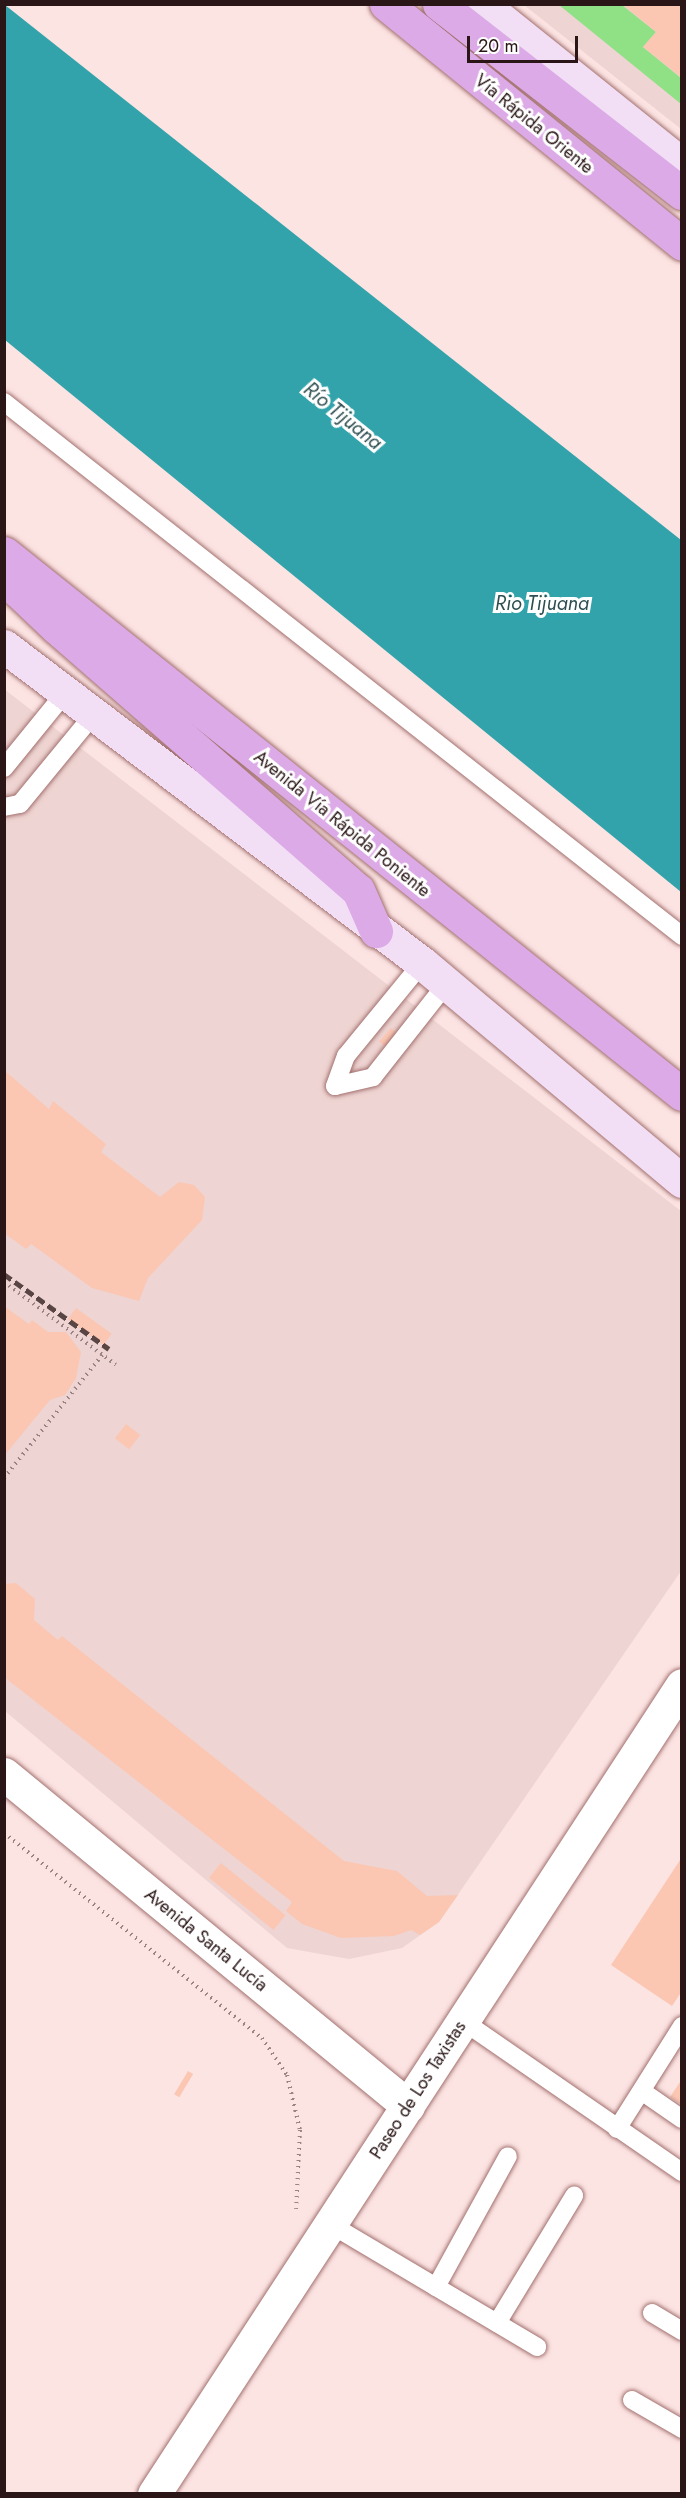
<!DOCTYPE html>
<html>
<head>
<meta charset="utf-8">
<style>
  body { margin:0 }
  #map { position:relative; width:686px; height:2498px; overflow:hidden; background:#fce4e3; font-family:Jost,sans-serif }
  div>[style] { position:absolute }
  .built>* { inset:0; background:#eed4d2 }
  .green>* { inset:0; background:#90e186 }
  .water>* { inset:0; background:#32a3ab }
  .building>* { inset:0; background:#fbc7b3; transform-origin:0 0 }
  .path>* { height:4px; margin-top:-2px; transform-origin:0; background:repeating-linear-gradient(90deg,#9a8483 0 1.5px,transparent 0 6px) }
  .roads { filter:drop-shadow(0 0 2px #a2706e) drop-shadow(0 0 2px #a2706e) }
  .service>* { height:18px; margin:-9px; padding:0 9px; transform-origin:9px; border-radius:9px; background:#fff }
  .minor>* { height:33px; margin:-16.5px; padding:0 16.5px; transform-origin:16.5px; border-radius:16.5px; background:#fff }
  .tertiary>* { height:33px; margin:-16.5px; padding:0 16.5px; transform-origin:16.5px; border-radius:16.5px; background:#fff }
  .secondary>* { height:33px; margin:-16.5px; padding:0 16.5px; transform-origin:16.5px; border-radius:16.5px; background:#f2dff5 }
  .trunk>* { height:33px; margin:-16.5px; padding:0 16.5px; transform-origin:16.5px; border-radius:16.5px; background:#dcaae6 }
  .rail>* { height:4.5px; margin-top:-2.25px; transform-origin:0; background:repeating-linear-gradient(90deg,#5a4545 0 9px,transparent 0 13.5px) }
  span { translate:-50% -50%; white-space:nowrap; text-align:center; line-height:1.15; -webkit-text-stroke:6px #fff; paint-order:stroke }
  .street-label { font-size:18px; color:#2a1616 }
  .water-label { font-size:20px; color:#2e4f51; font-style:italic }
  .frame { position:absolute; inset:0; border:6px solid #2a1616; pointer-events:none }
  .scale { position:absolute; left:467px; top:36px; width:111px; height:27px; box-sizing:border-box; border:3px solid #2a1616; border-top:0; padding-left:8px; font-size:18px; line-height:21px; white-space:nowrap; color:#2a1616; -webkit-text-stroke:4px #fff; paint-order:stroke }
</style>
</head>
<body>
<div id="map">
  <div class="built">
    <i style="clip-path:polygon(524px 5px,681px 5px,681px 129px)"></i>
    <i style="clip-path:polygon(4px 689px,681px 1211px,681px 1571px,439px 1922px,402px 1948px,349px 1959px,287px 1948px,5px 1711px)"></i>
  </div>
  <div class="green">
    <i style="clip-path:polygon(559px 5px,622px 5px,656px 32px,643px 47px,681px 78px,681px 104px)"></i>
  </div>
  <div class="water">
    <i style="clip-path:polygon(5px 5px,681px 540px,681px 892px,5px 340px)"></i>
  </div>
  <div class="building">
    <i style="clip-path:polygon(622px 4px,682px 4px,682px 78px,643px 47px,656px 32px)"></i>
    <i style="left:391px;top:1028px;width:9px;height:18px;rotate:41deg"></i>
    <i style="clip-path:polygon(4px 1070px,49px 1109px,53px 1101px,106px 1144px,101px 1152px,160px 1197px,179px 1182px,194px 1185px,205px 1197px,202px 1220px,148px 1278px,139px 1301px,92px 1288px,31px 1244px,26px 1249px,4px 1233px)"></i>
    <i style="clip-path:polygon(4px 1306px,29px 1324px,32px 1320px,48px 1332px,66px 1332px,81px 1352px,76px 1378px,65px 1395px,50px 1400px,4px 1456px)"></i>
    <i style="left:76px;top:1308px;width:44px;height:14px;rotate:36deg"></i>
    <i style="left:126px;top:1424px;width:18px;height:18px;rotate:38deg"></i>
    <i style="clip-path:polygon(16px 1583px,35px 1599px,34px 1620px,58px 1640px,62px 1636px,344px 1861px,397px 1871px,427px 1896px,458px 1895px,439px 1922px,420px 1935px,411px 1930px,394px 1936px,341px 1938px,302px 1924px,286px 1911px,292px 1902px,4px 1677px,4px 1584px)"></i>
    <i style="clip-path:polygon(682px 1857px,682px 1991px,672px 2006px,611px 1965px)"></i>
    <i style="left:221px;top:1863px;width:83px;height:19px;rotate:39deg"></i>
    <i style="left:188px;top:2071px;width:6px;height:27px;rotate:31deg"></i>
    <i style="clip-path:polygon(682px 2079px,682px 2105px,670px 2097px)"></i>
  </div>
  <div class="path">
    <i style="left:4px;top:1282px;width:139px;rotate:36.5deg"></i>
    <i style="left:4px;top:1478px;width:159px;rotate:-51.4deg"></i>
    <i style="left:4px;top:1833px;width:330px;rotate:38.5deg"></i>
    <i style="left:262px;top:2038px;width:45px;rotate:56deg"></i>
    <i style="left:287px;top:2075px;width:57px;rotate:76.7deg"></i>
    <i style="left:300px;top:2130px;width:79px;rotate:92.9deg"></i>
  </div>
  <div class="roads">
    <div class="service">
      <i style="left:4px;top:402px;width:863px;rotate:38.22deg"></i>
      <i style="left:4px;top:768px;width:97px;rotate:-50.9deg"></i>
      <i style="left:4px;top:807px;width:16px;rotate:-11deg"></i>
      <i style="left:20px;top:804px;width:115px;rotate:-50.6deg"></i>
      <i style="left:335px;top:1086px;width:39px;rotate:-13deg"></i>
      <i style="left:373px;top:1077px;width:120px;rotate:-51.8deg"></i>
      <i style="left:335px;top:1086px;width:32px;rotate:-70deg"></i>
      <i style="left:346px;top:1056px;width:120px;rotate:-50.7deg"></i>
      <i style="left:463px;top:2021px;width:266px;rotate:34.6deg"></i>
      <i style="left:643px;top:2092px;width:47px;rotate:34.7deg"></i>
      <i style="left:617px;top:2129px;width:122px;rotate:-57.7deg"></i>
      <i style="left:330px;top:2224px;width:241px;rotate:30.7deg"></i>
      <i style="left:436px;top:2287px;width:149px;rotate:-61.2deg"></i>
      <i style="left:652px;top:2313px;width:35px;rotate:31deg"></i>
      <i style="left:497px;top:2323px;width:149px;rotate:-58.8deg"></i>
      <i style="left:632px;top:2400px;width:58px;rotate:30.1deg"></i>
    </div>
    <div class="minor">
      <i style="left:4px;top:1774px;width:523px;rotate:39.41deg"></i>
    </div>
    <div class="tertiary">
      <i style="left:154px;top:2494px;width:966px;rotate:-56.87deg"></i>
    </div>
    <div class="secondary">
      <i style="left:482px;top:4px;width:256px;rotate:38.7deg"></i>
      <i style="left:4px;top:646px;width:525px;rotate:37.18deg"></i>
      <i style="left:422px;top:963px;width:339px;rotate:40deg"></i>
    </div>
    <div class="trunk">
      <i style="left:386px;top:4px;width:381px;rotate:39deg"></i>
      <i style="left:439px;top:4px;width:308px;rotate:37.9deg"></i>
      <i style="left:4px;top:553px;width:867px;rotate:38.59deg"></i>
      <i style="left:9px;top:570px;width:22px;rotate:68deg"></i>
      <i style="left:17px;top:590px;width:54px;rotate:43.5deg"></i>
      <i style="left:56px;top:627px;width:400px;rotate:41.1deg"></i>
      <i style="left:358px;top:890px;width:45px;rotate:66.3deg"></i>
    </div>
  </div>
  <div class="rail">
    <i style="left:4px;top:1274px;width:129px;rotate:35.5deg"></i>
  </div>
  <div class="street-label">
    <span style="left:534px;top:124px;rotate:39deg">Vía Rápida Oriente</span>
    <span style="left:342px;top:824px;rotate:39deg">Avenida Vía Rápida Poniente</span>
    <span style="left:206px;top:1940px;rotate:39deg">Avenida Santa Lucía</span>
    <span style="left:418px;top:2090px;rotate:-57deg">Paseo de Los Taxistas</span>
  </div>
  <div class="water-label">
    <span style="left:343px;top:416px;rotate:39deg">Río Tijuana</span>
    <span style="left:542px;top:603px">Rio Tijuana</span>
  </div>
  <div class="frame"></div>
  <div class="scale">20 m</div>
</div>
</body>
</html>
